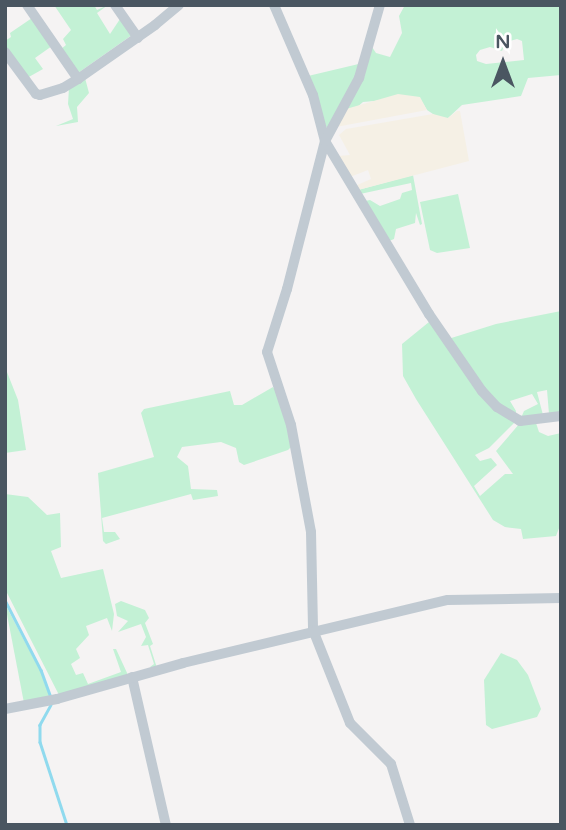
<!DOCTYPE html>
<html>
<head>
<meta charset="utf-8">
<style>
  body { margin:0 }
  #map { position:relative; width:566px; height:830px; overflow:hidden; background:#f5f3f3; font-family:"Varela Round",sans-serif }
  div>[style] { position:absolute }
  .green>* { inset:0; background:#c3f1d5 }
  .sand>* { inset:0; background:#f5f0e5 }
  .stream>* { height:2.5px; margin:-1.25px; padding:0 1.25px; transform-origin:1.25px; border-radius:1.25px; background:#90daee }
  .minor>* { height:10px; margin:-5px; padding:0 5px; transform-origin:5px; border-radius:5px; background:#c1cad2 }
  span { translate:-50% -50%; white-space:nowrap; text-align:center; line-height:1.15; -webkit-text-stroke:7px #fff; paint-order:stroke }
  .frame { position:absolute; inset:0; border:7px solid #4a5661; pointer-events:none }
  .north { position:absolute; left:468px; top:28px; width:70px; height:70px; -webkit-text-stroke:5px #fff; paint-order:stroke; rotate:0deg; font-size:19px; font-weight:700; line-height:28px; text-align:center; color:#4a5661 }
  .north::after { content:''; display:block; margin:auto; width:24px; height:32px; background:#4a5661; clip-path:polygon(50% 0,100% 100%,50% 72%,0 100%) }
</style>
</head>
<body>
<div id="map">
  <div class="green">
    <i style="clip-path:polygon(54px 5px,94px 5px,97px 10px,108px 5px,97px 13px,110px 34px,120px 19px,132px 35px,78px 73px,61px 49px,66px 45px,63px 39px,71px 30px)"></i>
    <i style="clip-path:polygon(evenodd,405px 5px,561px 5px,561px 75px,528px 78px,521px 96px,462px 105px,448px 118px,439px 118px,427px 110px,419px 97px,363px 102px,328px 132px,308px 76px,367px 62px,372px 47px,376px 53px,390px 57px,402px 33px,399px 16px,405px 5px,517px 39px,522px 41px,524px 60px,486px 64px,477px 61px,476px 55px,480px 50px,490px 47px,502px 51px,506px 42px,517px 39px)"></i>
    <i style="clip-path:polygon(32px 18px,52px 46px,35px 58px,43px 69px,27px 78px,5px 48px,5px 41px,11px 37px,10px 33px)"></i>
    <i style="clip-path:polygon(85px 78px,89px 93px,77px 107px,78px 122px,56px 126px,73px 119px,68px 104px,69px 88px)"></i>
    <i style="clip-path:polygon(413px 175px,422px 224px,420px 225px,416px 213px,415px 223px,396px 229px,394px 239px,389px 241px,365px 201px,370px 200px,380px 206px,400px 199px,402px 193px,412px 190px,411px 183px,360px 194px,358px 190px)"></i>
    <i style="clip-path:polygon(458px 194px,470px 248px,437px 253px,430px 250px,420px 202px)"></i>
    <i style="clip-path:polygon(561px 311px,561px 415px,549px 414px,547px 390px,537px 392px,543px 415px,521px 418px,524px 411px,538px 404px,532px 394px,510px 401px,516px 411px,515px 422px,489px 448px,475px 455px,480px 461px,491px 458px,497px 465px,474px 486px,480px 496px,505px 474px,513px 474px,496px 451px,520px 423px,536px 423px,539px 432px,548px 436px,561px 433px,561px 523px,556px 536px,523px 539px,521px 529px,505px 527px,493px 520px,416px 399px,403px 376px,402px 344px,429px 322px,445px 340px,496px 324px)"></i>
    <i style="clip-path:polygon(5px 367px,18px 400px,26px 450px,5px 453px)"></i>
    <i style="clip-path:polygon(273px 387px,284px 405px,291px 447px,288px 450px,244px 465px,239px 462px,236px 448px,221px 442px,182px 447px,177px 457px,188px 466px,191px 489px,217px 490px,218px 496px,193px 500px,191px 494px,102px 518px,104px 532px,115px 532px,120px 539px,106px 544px,103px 541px,98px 473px,154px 457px,141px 413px,144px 409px,230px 391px,234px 405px,242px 405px)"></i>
    <i style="clip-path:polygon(5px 494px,28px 497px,47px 515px,60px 513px,61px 547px,51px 551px,61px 578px,103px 569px,114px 614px,112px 631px,107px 618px,86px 626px,89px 635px,76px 649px,80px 658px,71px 664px,76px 675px,83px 673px,88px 684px,121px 672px,113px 649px,116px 649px,128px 675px,59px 695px,5px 589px)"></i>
    <i style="clip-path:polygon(121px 601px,145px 610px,149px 618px,145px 623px,153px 644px,150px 646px,157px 668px,150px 667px,154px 664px,148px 645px,141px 646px,146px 637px,141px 624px,118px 632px,128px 621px,117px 616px,115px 604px)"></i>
    <i style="clip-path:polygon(5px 604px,41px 672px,50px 698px,24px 703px)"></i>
    <i style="clip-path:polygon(501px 653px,517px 660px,528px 675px,541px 709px,537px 717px,492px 729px,486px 725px,484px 680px)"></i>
  </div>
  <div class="sand">
    <i style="clip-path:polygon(398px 94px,420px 97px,427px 110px,336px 127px,346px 109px)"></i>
    <i style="clip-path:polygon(457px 111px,460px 111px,469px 161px,358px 190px,355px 186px,371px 179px,368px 170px,350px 177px,338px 156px,350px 155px,339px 135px,346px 129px,433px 114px,448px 118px)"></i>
  </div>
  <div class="stream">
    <i style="left:5px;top:600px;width:79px;rotate:62.8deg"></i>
    <i style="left:41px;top:670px;width:30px;rotate:70deg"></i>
    <i style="left:51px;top:705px;width:23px;rotate:119deg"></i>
    <i style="left:40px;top:725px;width:17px;rotate:90deg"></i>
    <i style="left:40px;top:742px;width:87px;rotate:72deg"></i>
  </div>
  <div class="minor">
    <i style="left:27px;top:5px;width:90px;rotate:55.4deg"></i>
    <i style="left:115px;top:5px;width:40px;rotate:55.1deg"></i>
    <i style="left:274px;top:5px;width:98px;rotate:66.6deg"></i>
    <i style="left:313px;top:95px;width:48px;rotate:75.4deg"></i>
    <i style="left:325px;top:141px;width:153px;rotate:104.4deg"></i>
    <i style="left:287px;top:289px;width:66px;rotate:107.6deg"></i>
    <i style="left:267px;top:352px;width:77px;rotate:71.8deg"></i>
    <i style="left:291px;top:425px;width:109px;rotate:79.4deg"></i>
    <i style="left:311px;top:532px;width:98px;rotate:88.8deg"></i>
    <i style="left:313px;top:630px;width:100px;rotate:68.3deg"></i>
    <i style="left:350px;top:723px;width:58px;rotate:45deg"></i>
    <i style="left:391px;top:764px;width:64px;rotate:72.7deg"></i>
    <i style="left:5px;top:52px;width:52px;rotate:53.6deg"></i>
    <i style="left:36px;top:94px;width:4px;rotate:14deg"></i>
    <i style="left:40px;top:95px;width:24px;rotate:-17deg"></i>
    <i style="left:63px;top:88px;width:17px;rotate:-31deg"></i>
    <i style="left:78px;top:79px;width:94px;rotate:-35deg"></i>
    <i style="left:155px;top:25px;width:31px;rotate:-40deg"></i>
    <i style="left:325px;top:141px;width:202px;rotate:59deg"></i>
    <i style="left:429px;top:314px;width:93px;rotate:55.5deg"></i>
    <i style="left:482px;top:391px;width:22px;rotate:47deg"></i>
    <i style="left:497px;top:407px;width:27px;rotate:31deg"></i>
    <i style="left:520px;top:421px;width:41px;rotate:-7deg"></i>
    <i style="left:325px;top:141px;width:72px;rotate:-61.6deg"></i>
    <i style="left:359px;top:78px;width:76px;rotate:-74deg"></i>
    <i style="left:132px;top:677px;width:152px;rotate:77.1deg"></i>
    <i style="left:5px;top:709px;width:53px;rotate:-10.9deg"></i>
    <i style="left:57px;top:699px;width:131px;rotate:-15.9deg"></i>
    <i style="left:183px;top:663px;width:272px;rotate:-13.4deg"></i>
    <i style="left:448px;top:600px;width:113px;rotate:-1deg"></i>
  </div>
  <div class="frame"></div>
  <div class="north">N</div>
</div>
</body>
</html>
